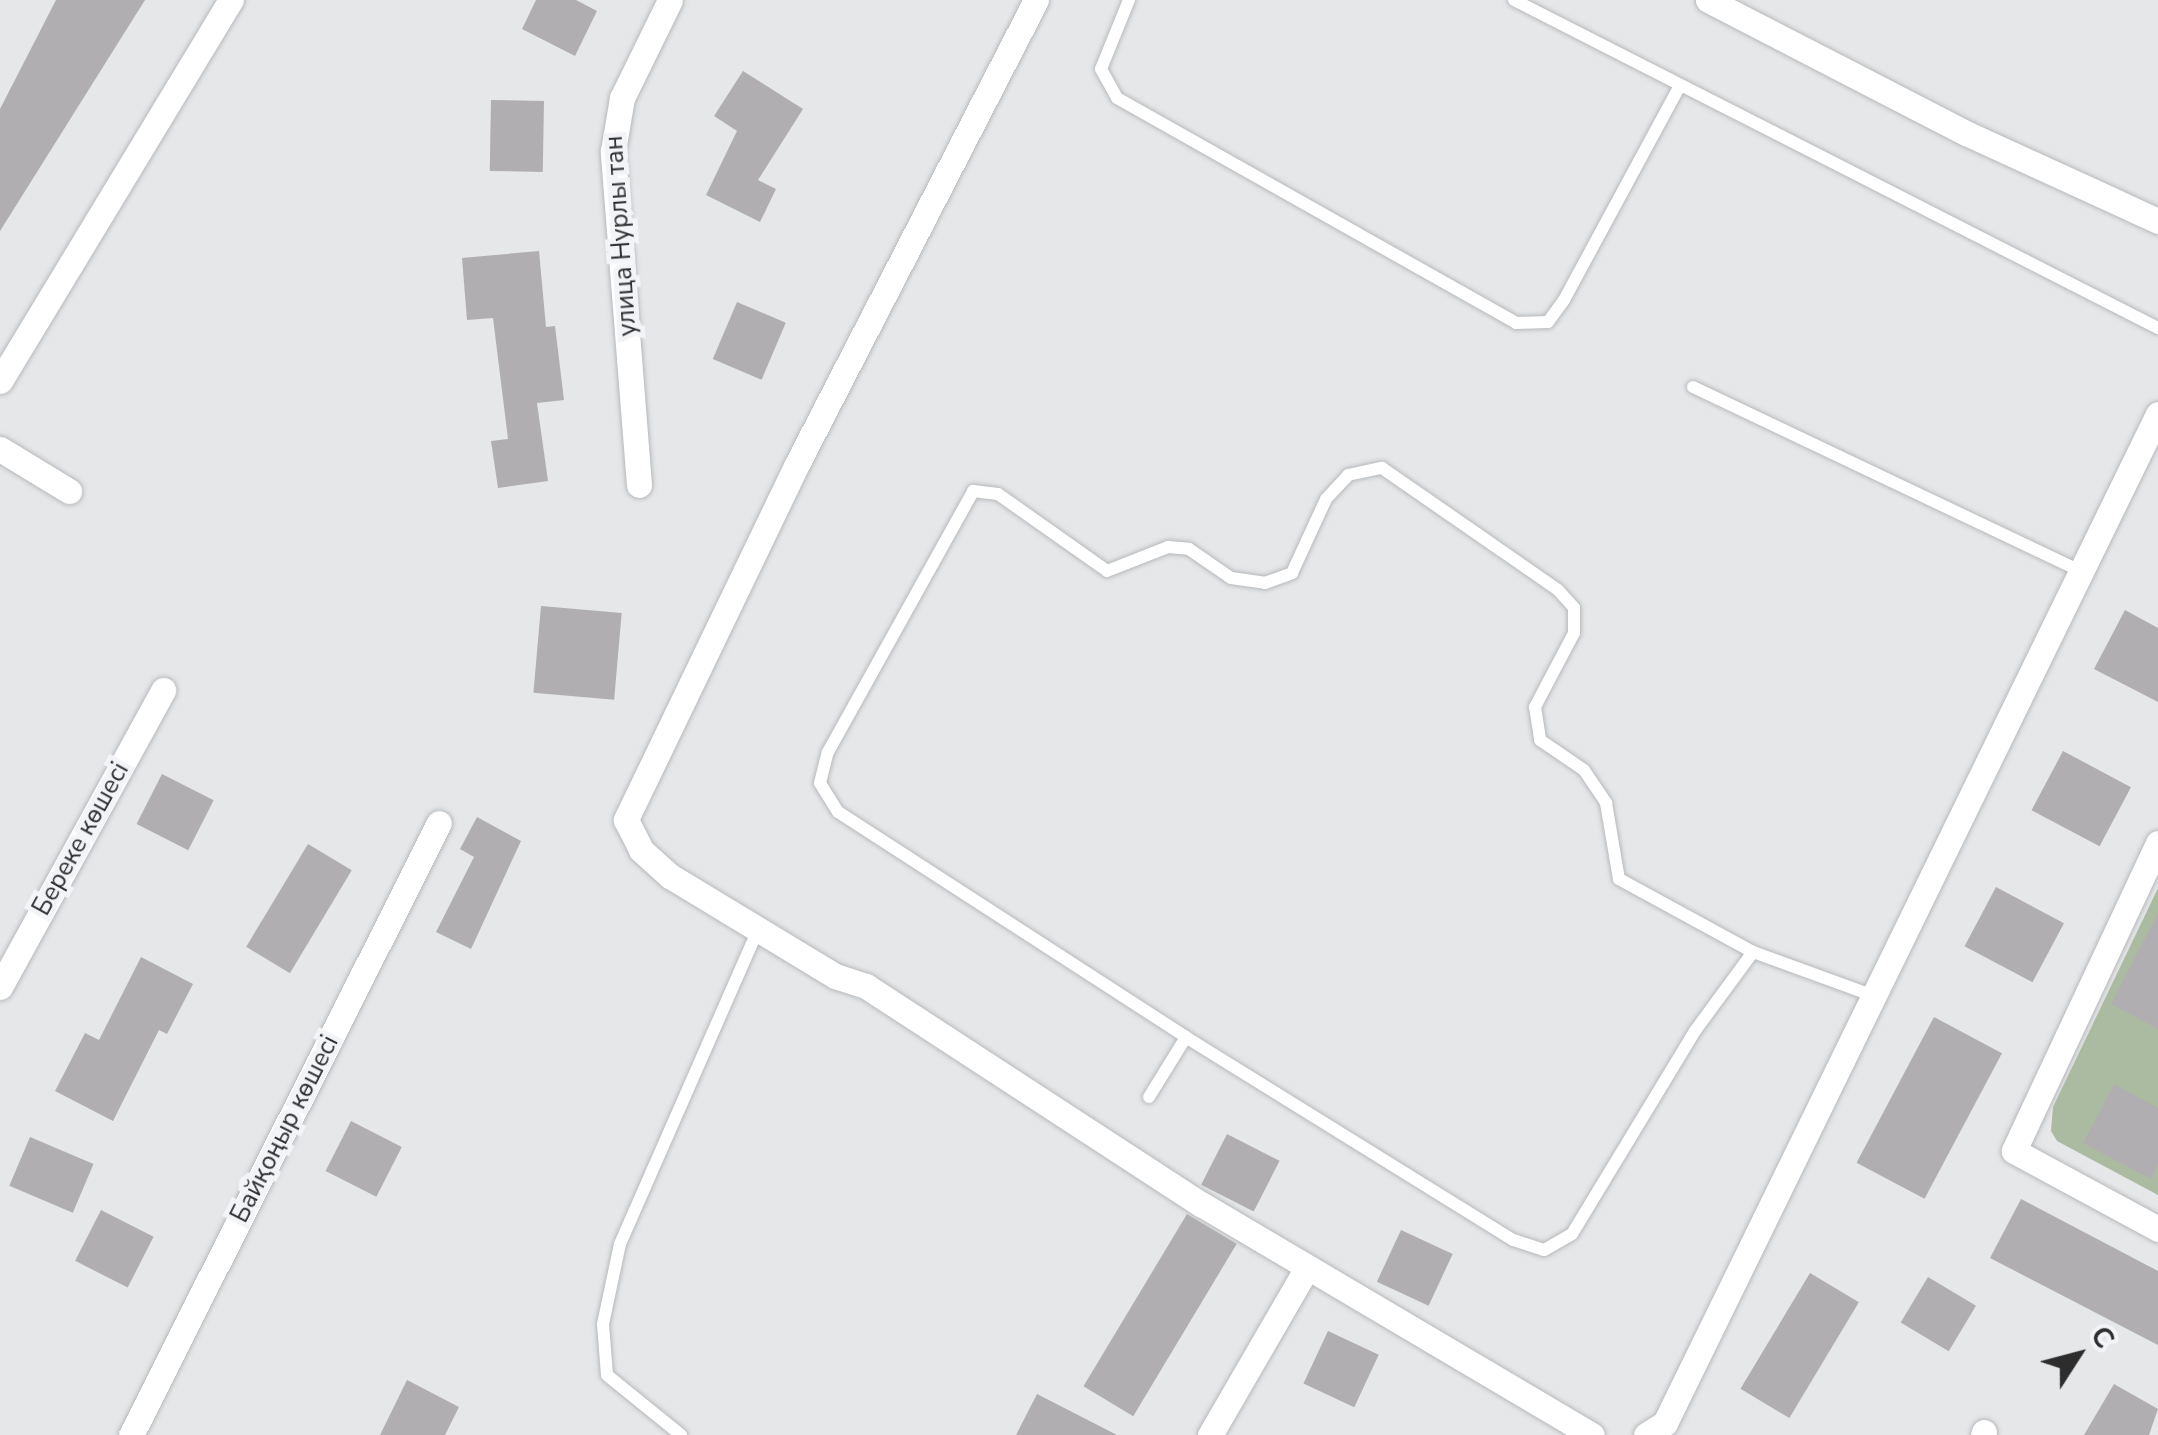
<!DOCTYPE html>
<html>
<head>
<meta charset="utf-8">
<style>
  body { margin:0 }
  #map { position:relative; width:2158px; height:1435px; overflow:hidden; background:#e5e7e9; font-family:"Nunito Sans",sans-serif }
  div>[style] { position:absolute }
  .green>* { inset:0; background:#abbba1 }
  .building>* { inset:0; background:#b0aeb0; transform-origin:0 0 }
  .roads { filter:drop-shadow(0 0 2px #b7b9bb) drop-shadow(0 0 2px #b7b9bb) }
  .lane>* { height:12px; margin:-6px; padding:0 6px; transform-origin:6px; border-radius:6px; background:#fff }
  .street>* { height:25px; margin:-12.5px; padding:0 12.5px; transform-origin:12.5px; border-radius:12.5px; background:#fff }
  span { translate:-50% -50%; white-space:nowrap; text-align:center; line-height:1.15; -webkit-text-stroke:10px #f3f4f7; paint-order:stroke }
  .street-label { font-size:25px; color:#2d2d2e }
  .north { position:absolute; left:2028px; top:1305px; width:100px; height:100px; -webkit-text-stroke:8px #f3f4f7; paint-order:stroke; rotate:54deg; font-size:28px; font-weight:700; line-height:40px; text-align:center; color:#2d2d2e }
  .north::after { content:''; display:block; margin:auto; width:35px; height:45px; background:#2d2d2e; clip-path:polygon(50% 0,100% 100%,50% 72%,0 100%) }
</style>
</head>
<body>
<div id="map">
  <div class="green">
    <i style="clip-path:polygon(2158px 888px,2158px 1195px,2057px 1141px,2051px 1131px,2053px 1107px)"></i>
  </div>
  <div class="building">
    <i style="clip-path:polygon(56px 0,145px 0,0 231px,0 109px)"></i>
    <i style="clip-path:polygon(536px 0,576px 0,597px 11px,575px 56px,522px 29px)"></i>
    <i style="clip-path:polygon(743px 71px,803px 109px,758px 180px,776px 189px,760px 222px,706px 195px,737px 131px,714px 116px)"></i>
    <i style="left:491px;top:100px;width:53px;height:71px;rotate:1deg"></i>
    <i style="clip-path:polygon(539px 251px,546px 327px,555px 326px,564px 400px,537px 403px,548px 481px,498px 488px,491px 441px,508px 439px,493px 318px,467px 320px,462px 258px)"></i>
    <i style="left:737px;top:302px;width:53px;height:62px;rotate:23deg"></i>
    <i style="left:541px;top:606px;width:81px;height:87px;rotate:5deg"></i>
    <i style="clip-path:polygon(2125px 610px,2158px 628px,2158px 702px,2094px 669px)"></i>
    <i style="left:2063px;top:751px;width:77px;height:67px;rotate:28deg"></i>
    <i style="left:162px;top:774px;width:58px;height:56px;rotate:27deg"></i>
    <i style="clip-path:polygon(477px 817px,521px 841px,471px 949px,436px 932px,474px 857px,460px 849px)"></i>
    <i style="left:308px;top:844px;width:51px;height:120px;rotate:31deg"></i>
    <i style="left:1996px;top:887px;width:77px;height:67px;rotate:28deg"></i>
    <i style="clip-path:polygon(2158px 913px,2158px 1029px,2111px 1004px)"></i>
    <i style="clip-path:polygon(141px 957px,193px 984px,167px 1034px,159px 1030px,113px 1121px,55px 1091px,85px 1033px,99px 1040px)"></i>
    <i style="left:1934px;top:1017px;width:77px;height:165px;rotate:28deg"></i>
    <i style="clip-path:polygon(2114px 1084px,2158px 1108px,2158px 1165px,2151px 1179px,2083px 1143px)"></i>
    <i style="left:351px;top:1121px;width:57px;height:56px;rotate:27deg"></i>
    <i style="left:1227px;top:1134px;width:59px;height:57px;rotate:27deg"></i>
    <i style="left:30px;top:1137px;width:69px;height:53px;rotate:23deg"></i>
    <i style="clip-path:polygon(2021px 1199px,2158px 1271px,2158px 1345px,1990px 1258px)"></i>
    <i style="left:101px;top:1210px;width:59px;height:57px;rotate:27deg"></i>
    <i style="left:1187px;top:1214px;width:58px;height:201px;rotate:31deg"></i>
    <i style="left:1401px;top:1230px;width:57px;height:57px;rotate:25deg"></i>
    <i style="left:1810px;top:1273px;width:57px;height:135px;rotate:31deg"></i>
    <i style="left:1928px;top:1277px;width:56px;height:53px;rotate:31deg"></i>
    <i style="left:1328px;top:1331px;width:56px;height:58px;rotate:25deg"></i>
    <i style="clip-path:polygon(407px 1380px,459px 1407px,445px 1435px,380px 1435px)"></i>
    <i style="clip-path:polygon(2114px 1384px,2158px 1409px,2149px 1435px,2084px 1435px)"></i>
    <i style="clip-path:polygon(1037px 1394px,1117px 1435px,1016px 1435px)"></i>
  </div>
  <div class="roads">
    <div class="lane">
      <i style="left:1129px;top:0;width:74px;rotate:112.1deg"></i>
      <i style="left:1101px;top:69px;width:33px;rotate:61deg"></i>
      <i style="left:1117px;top:98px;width:458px;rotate:29.4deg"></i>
      <i style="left:1516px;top:323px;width:32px;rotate:-2deg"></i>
      <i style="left:1548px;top:322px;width:27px;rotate:-54deg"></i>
      <i style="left:1564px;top:300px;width:242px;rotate:-61.6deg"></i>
      <i style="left:1514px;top:0;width:723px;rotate:26.99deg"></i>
      <i style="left:1693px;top:387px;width:429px;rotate:25.4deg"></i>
      <i style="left:1753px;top:952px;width:98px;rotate:126.3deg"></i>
      <i style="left:1695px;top:1031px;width:237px;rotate:121.2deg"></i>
      <i style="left:1572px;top:1234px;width:32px;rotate:150deg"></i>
      <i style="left:1544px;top:1250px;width:33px;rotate:-162deg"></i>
      <i style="left:1513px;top:1240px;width:385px;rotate:-148.2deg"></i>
      <i style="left:1186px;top:1037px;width:414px;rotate:-147.1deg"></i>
      <i style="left:838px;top:812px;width:34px;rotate:-122deg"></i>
      <i style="left:820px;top:783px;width:32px;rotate:-76deg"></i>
      <i style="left:828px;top:752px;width:299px;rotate:-60.9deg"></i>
      <i style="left:973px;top:491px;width:25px;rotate:7deg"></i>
      <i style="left:998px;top:494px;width:133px;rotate:35.2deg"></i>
      <i style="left:1107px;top:571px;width:66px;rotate:-21.5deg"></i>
      <i style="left:1168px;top:547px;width:21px;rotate:5deg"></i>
      <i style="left:1189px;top:549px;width:51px;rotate:34.6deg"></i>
      <i style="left:1231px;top:578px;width:34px;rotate:8deg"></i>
      <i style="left:1265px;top:583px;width:29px;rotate:-20deg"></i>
      <i style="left:1292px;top:573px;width:81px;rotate:-65.3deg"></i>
      <i style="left:1326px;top:499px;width:33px;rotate:-47deg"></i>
      <i style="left:1348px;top:475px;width:35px;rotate:-12deg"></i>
      <i style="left:1382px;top:468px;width:214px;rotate:34.7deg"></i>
      <i style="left:1558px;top:590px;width:24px;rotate:48deg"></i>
      <i style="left:1574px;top:608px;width:25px;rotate:90deg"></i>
      <i style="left:1574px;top:633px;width:84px;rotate:117.8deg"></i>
      <i style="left:1535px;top:707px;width:33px;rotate:81deg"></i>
      <i style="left:1540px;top:740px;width:53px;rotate:34.3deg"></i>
      <i style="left:1584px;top:770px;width:40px;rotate:56deg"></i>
      <i style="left:1606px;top:803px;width:77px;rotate:80.3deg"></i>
      <i style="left:1619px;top:879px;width:153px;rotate:28.6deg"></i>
      <i style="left:1753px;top:952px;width:129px;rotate:20deg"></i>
      <i style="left:1149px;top:1097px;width:70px;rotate:-58.3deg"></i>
      <i style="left:681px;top:1435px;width:95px;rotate:-141deg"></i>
      <i style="left:607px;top:1375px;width:51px;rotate:-94.5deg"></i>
      <i style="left:603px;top:1324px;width:82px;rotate:-78deg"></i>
      <i style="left:620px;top:1244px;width:344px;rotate:-66.3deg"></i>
    </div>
    <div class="street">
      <i style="left:1036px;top:0;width:522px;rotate:117.25deg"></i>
      <i style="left:797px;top:464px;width:395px;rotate:115.7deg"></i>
      <i style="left:626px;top:820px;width:34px;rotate:63deg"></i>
      <i style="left:641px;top:850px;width:39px;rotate:42deg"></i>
      <i style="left:670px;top:876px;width:193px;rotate:31.2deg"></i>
      <i style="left:835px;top:976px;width:33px;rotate:18deg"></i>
      <i style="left:866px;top:986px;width:400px;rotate:33.1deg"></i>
      <i style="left:1201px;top:1204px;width:454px;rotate:30.6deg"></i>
      <i style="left:1708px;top:0;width:292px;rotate:27.3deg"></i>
      <i style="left:1968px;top:134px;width:209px;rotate:24.6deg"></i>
      <i style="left:0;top:381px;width:446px;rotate:-58.8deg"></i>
      <i style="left:0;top:449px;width:81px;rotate:31.3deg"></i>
      <i style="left:639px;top:485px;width:335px;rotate:-94.5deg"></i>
      <i style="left:613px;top:151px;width:54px;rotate:-80.4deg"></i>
      <i style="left:622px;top:98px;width:109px;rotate:-63.9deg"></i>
      <i style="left:2158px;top:843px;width:340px;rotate:115.1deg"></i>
      <i style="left:2014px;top:1151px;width:164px;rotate:28.4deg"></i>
      <i style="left:0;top:987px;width:339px;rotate:-61.2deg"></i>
      <i style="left:131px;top:1435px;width:685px;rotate:-63.29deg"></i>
      <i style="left:1210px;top:1435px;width:193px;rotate:-59.9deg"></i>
      <i style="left:1646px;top:1435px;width:22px;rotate:-32deg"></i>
      <i style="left:1665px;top:1423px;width:1123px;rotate:-63.96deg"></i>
      <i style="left:1983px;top:1435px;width:3px;rotate:-72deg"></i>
    </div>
  </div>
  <div class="street-label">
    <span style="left:621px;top:236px;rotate:-94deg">улица Нурлы тан</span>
    <span style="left:81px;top:839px;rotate:-61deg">Береке көшесі</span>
    <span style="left:285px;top:1129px;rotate:-63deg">Байқоңыр көшесі</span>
  </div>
  <div class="north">С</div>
</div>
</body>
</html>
